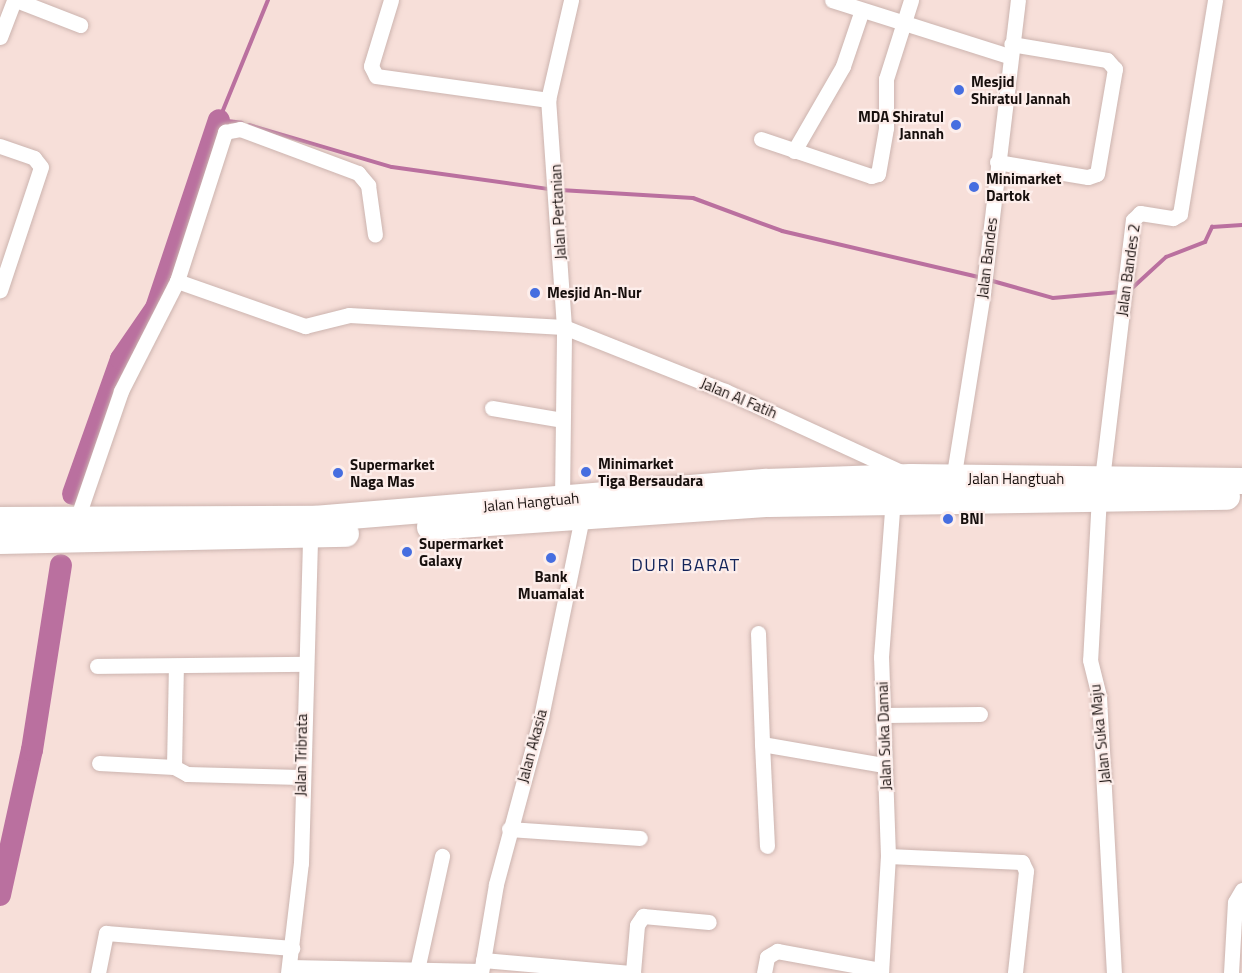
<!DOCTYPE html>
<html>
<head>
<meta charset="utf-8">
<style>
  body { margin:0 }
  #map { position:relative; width:1242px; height:973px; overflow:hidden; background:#f7dfd9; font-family:"Titillium Web",sans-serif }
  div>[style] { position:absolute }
  .stream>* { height:4px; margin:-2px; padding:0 2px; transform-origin:2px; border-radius:2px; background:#ba709f }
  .river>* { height:22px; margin:-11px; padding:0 11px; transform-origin:11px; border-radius:11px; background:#ba709f }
  .roads { filter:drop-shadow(0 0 2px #ccb4af) drop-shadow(0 0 2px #ccb4af) }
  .street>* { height:15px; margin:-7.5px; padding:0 7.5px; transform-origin:7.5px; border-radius:7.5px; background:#fff }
  .highway>* { height:26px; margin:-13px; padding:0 13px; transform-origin:13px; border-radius:13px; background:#fff }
  .dots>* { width:16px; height:16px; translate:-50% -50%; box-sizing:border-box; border:3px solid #fdeeeb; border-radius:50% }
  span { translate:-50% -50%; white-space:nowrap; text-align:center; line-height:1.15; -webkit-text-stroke:4.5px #fdeeeb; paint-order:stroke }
  .poi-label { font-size:15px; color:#170f0d; font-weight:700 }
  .left { translate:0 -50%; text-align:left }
  .right { translate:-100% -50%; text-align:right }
  .street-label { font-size:15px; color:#170f0d }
  .quarter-label { font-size:18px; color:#13245a; letter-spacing:1.5px }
</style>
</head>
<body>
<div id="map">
  <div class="stream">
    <i style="left:219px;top:120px;width:23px;rotate:7deg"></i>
    <i style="left:219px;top:120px;width:130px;rotate:-67.8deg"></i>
    <i style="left:249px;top:125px;width:149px;rotate:16.4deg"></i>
    <i style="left:392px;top:167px;width:159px;rotate:8deg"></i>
    <i style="left:560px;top:190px;width:133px;rotate:3.4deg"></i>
    <i style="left:693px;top:198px;width:95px;rotate:20.3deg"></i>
    <i style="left:782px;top:231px;width:205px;rotate:13.2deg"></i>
    <i style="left:989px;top:280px;width:66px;rotate:15.7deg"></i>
    <i style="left:1053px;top:298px;width:67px;rotate:-5.1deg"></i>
    <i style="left:1130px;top:290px;width:49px;rotate:-42.5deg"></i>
    <i style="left:1166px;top:257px;width:42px;rotate:-21deg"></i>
    <i style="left:1205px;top:242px;width:17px;rotate:-65deg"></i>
    <i style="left:1212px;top:227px;width:30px;rotate:-4deg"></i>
  </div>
  <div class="river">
    <i style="left:73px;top:494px;width:143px;rotate:-70.4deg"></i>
    <i style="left:121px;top:359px;width:62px;rotate:-55.5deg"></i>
    <i style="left:156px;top:308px;width:198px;rotate:-71.5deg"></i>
    <i style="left:0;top:895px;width:148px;rotate:-77.6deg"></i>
    <i style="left:32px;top:750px;width:187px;rotate:-81.1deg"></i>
  </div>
  <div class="roads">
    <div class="street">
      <i style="left:16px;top:0;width:69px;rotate:21.3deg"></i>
      <i style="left:391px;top:0;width:69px;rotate:106.9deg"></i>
      <i style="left:371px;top:66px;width:11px;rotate:63deg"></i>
      <i style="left:376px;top:76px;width:174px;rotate:7.9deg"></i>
      <i style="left:832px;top:0;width:186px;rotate:17.6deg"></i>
      <i style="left:0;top:37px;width:40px;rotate:-69deg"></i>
      <i style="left:761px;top:139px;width:116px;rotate:18.6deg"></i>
      <i style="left:871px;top:176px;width:7px;rotate:-16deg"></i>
      <i style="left:878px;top:174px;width:47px;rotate:-80.1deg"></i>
      <i style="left:886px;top:128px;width:49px;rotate:-90deg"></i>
      <i style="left:886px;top:79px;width:83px;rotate:-72.4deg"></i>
      <i style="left:0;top:146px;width:36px;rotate:19deg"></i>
      <i style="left:34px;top:158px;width:11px;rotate:52deg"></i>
      <i style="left:41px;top:167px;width:130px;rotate:108.4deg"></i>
      <i style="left:794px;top:151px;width:98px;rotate:-60deg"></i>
      <i style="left:843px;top:66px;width:59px;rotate:-71.3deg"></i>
      <i style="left:997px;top:162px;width:92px;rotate:9.4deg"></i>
      <i style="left:1088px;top:177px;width:9px;rotate:-18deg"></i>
      <i style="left:1097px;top:174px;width:107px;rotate:-80.3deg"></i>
      <i style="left:1115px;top:69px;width:12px;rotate:-132deg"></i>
      <i style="left:1107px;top:60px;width:97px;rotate:-170.5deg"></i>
      <i style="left:177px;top:281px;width:136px;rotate:19.4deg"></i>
      <i style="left:305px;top:326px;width:45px;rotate:-14deg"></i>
      <i style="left:349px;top:315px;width:215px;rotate:3.2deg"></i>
      <i style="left:564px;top:327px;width:173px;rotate:21.7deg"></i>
      <i style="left:725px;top:391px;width:196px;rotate:24.7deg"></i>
      <i style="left:492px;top:408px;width:71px;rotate:9.7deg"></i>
      <i style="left:1102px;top:479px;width:261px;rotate:-83.2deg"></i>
      <i style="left:1133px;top:220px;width:10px;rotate:-45deg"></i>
      <i style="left:1140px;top:213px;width:33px;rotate:9deg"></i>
      <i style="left:1173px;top:218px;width:8px;rotate:-30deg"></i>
      <i style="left:1180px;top:214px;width:217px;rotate:-80.7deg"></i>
      <i style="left:953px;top:480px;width:189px;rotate:-80.9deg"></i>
      <i style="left:983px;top:293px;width:295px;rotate:-83.2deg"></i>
      <i style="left:1099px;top:496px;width:164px;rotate:93.1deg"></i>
      <i style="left:1090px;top:660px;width:38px;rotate:76deg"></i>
      <i style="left:1099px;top:697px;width:276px;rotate:86.9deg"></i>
      <i style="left:562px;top:499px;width:172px;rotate:-89.3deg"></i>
      <i style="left:564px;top:327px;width:228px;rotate:-94deg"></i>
      <i style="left:548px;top:100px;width:103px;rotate:-77deg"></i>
      <i style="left:77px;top:519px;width:135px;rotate:-71deg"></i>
      <i style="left:121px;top:391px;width:123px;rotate:-63deg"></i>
      <i style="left:177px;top:281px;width:157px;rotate:-72.1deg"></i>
      <i style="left:225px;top:132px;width:15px;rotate:-11deg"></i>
      <i style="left:240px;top:129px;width:126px;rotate:20.4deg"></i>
      <i style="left:358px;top:173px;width:16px;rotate:50deg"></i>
      <i style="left:368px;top:185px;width:50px;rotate:82deg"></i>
      <i style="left:758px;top:633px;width:111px;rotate:87.9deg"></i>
      <i style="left:762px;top:744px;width:124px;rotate:9.8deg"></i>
      <i style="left:97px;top:666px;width:206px;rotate:-0.6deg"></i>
      <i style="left:883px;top:715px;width:97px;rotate:-0.6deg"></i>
      <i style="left:762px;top:744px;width:102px;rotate:87.2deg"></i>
      <i style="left:99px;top:763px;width:75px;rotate:3.1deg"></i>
      <i style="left:174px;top:767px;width:15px;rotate:28deg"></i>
      <i style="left:187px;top:774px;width:113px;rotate:1.5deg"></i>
      <i style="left:174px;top:767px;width:101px;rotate:-88.9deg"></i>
      <i style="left:509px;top:829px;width:131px;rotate:3.9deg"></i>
      <i style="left:888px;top:856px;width:134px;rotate:2.6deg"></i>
      <i style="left:1022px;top:862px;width:10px;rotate:66deg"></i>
      <i style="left:1026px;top:871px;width:103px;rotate:96.2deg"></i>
      <i style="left:483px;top:960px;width:151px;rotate:5deg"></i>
      <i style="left:290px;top:967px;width:191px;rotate:1.2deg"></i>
      <i style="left:417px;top:970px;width:117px;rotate:-77.6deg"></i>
      <i style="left:633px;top:972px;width:47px;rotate:-85.1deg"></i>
      <i style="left:637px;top:925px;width:11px;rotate:-56deg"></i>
      <i style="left:643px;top:916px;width:66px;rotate:5.2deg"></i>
      <i style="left:98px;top:973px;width:41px;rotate:-78.7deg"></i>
      <i style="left:106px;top:933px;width:187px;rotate:4.6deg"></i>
      <i style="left:288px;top:973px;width:111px;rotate:-83.3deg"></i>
      <i style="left:301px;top:863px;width:326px;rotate:-88.4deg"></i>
      <i style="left:481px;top:973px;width:90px;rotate:-80.4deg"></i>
      <i style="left:496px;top:884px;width:173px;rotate:-74.9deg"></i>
      <i style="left:541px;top:717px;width:203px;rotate:-78.4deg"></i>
      <i style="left:764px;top:973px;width:16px;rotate:-79deg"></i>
      <i style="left:767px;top:957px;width:12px;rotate:-31deg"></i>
      <i style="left:777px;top:951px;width:106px;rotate:10.4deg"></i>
      <i style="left:881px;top:973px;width:117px;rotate:-86.6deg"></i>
      <i style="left:888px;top:856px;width:199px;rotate:-92deg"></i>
      <i style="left:881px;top:657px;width:158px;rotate:-85.7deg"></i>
      <i style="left:1231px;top:973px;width:71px;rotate:-86.8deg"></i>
      <i style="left:1235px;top:902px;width:14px;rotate:-60deg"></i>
    </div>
    <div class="highway">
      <i style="left:0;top:520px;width:314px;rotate:-0.2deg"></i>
      <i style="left:314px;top:519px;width:454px;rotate:-4.7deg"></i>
      <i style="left:766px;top:482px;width:145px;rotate:-2deg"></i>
      <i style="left:911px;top:477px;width:331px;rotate:0.7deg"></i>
      <i style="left:430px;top:527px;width:340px;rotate:-3.9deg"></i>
      <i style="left:769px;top:504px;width:458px;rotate:-0.9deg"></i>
      <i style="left:0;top:541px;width:346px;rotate:-1.2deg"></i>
    </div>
  </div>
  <div class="dots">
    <i style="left:959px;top:90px;background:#466ee0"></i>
    <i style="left:956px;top:125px;background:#466ee0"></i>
    <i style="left:974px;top:187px;background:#466ee0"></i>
    <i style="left:535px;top:293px;background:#466ee0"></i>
    <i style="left:586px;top:472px;background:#466ee0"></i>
    <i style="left:338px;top:473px;background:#466ee0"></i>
    <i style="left:948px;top:519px;background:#466ee0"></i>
    <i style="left:407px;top:552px;background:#466ee0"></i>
    <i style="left:551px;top:558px;background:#466ee0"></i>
  </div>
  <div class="poi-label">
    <span class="left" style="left:971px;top:90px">Mesjid<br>Shiratul Jannah</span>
    <span class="right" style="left:944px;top:125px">MDA Shiratul<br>Jannah</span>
    <span class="left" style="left:986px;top:187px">Minimarket<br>Dartok</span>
    <span class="left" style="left:547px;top:293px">Mesjid An-Nur</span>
    <span class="left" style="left:598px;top:472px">Minimarket<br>Tiga Bersaudara</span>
    <span class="left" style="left:350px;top:473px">Supermarket<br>Naga Mas</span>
    <span class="left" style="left:960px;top:519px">BNI</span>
    <span class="left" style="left:419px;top:552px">Supermarket<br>Galaxy</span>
    <span style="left:551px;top:585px">Bank<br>Muamalat</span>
  </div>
  <div class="street-label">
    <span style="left:558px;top:212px;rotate:-93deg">Jalan Pertanian</span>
    <span style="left:987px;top:258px;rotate:-83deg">Jalan Bandes</span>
    <span style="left:1128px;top:270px;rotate:-82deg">Jalan Bandes 2</span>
    <span style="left:739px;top:398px;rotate:23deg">Jalan Al Fatih</span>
    <span style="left:1016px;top:479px">Jalan Hangtuah</span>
    <span style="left:531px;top:502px;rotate:-5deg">Jalan Hangtuah</span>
    <span style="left:1100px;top:734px;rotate:-96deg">Jalan Suka Maju</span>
    <span style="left:884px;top:736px;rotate:-92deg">Jalan Suka Damai</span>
    <span style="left:532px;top:746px;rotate:-75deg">Jalan Akasia</span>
    <span style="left:301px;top:755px;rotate:-89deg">Jalan Tribrata</span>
  </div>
  <div class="quarter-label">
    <span style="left:686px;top:565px">DURI BARAT</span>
  </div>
</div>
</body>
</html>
